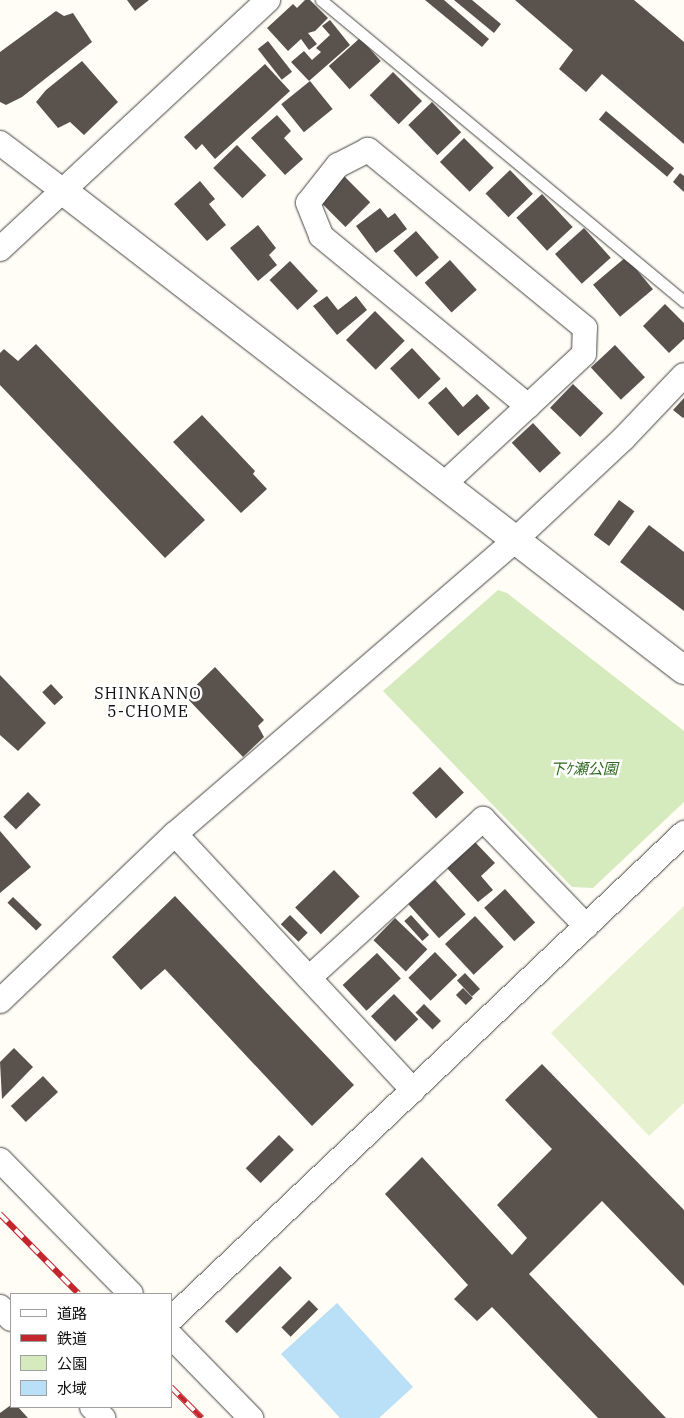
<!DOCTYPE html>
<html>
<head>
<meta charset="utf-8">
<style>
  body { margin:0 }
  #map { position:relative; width:684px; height:1418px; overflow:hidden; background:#fffdf5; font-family:"IBM Plex Serif","Noto Sans JP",serif }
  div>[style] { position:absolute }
  .green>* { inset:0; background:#d5ebbd }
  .pitch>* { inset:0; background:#e6f2cf }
  .water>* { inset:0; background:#b9e0f7 }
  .building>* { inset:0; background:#5a524d; transform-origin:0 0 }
  .roads { filter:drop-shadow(0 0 1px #444) drop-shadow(0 0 1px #444) }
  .service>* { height:11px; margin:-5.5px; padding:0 5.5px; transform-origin:5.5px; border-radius:5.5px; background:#fff }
  .minor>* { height:24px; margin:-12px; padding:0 12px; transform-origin:12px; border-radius:12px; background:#fff }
  .tertiary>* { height:28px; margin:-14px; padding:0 14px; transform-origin:14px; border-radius:14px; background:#fff }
  .rail>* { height:5.5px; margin-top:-2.75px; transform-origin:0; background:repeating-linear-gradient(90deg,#fff 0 11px,#c4262e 0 22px); box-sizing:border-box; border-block:1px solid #c4262e }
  span { translate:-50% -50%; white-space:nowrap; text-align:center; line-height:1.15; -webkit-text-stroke:5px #fff; paint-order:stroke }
  .park-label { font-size:15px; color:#2f6b1f; font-style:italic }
  .neighbourhood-label { font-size:16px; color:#111; letter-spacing:1px }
  .legend { position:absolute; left:10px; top:1293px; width:162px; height:115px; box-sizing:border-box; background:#fff; border:1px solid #a0a0a0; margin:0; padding:6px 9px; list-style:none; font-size:15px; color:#111 }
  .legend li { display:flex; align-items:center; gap:10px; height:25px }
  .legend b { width:25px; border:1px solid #a0a0a0 }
</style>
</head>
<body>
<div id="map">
  <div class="green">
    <i style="clip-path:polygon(498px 590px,507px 593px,684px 731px,684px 802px,593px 888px,572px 887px,383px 691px)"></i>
  </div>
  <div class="pitch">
    <i style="clip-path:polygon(684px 906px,684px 1103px,649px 1136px,551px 1033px)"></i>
  </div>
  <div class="water">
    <i style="clip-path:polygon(337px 1303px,413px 1387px,379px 1418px,340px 1418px,281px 1354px)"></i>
  </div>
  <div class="building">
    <i style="clip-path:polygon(127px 0,149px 0,135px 11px)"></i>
    <i style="clip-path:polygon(305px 0,310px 0,328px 18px,315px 31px,308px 33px,317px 44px,309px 50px,301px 39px,288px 51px,267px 28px,293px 4px,297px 8px)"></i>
    <i style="clip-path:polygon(425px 0,444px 0,489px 39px,482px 47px)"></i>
    <i style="clip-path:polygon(454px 0,472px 0,501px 24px,494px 33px)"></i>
    <i style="clip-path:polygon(515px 0,634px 0,684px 42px,684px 144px,602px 74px,586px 92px,559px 69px,573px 50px)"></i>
    <i style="clip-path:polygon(56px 11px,64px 16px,73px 13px,92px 42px,22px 97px,6px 105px,0 102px,0 52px)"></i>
    <i style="clip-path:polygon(330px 20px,350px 45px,309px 81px,291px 62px,304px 51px,312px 60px,321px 52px,316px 48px,330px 35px,322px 26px)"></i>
    <i style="left:360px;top:38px;width:31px;height:42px;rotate:48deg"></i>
    <i style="left:268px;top:41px;width:39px;height:13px;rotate:52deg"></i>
    <i style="clip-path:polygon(82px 61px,118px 102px,84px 135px,70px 122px,58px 128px,36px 102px,46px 90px)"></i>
    <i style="clip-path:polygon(265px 64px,290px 91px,215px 159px,202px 144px,196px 150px,184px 137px)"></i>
    <i style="left:393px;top:72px;width:41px;height:33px;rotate:45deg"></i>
    <i style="left:310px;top:81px;width:36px;height:37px;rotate:51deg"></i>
    <i style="left:432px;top:102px;width:42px;height:33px;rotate:46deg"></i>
    <i style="left:606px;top:111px;width:89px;height:11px;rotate:40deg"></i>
    <i style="clip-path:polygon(277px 115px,291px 131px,284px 138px,303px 159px,285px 175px,251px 138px)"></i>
    <i style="left:464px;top:138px;width:42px;height:34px;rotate:45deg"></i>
    <i style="left:237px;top:145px;width:42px;height:33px;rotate:46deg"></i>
    <i style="left:510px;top:170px;width:33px;height:34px;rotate:46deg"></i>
    <i style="clip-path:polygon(680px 173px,684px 176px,684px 192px,673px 182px)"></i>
    <i style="left:344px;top:176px;width:37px;height:35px;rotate:45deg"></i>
    <i style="clip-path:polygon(200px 181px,215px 199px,209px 204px,226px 225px,207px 241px,174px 204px)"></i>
    <i style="left:542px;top:194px;width:45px;height:35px;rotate:47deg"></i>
    <i style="clip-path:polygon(380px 208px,388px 218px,395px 213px,407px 229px,376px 253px,356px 226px)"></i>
    <i style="clip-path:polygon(258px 225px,276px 248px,269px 255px,277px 265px,258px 281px,230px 248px)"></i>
    <i style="left:584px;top:228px;width:40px;height:39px;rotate:48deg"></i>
    <i style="left:416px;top:231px;width:35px;height:30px;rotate:49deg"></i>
    <i style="left:626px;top:257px;width:42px;height:43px;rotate:50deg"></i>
    <i style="left:450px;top:260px;width:40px;height:34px;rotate:48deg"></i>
    <i style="left:290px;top:261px;width:41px;height:28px;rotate:47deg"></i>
    <i style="clip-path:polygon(327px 296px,338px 310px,356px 296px,367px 310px,337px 335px,313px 306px)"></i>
    <i style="clip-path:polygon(665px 304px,684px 323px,684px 339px,669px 353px,643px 326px)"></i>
    <i style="left:375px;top:311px;width:42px;height:41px;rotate:45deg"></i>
    <i style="clip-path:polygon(36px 344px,205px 520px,165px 558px,0 385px,0 353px,4px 349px,18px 361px)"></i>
    <i style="left:615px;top:345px;width:44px;height:33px;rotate:47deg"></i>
    <i style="left:412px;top:348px;width:42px;height:30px;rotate:47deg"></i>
    <i style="left:573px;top:384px;width:42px;height:33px;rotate:44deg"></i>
    <i style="clip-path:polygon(446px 387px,463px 407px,477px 394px,490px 408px,458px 436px,428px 403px)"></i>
    <i style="clip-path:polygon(684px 398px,684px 417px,683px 418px,673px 410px)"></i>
    <i style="clip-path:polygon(202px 415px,255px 471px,253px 474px,267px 489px,241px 513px,173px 442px)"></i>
    <i style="left:533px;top:423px;width:41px;height:29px;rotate:47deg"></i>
    <i style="left:619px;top:500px;width:19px;height:43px;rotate:36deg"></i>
    <i style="clip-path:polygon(649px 525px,684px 552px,684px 611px,620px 562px)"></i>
    <i style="clip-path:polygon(215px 667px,264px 720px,258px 726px,264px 737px,243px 757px,185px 696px)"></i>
    <i style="clip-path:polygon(0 675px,46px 723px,18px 751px,0 735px)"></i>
    <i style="left:51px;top:684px;width:18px;height:12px;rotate:47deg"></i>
    <i style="left:440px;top:767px;width:35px;height:38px;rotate:47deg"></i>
    <i style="left:28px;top:792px;width:18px;height:35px;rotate:45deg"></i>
    <i style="clip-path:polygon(0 831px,31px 867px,0 893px)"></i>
    <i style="clip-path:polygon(475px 842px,495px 863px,481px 876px,493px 890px,478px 902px,447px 868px)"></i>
    <i style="left:334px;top:870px;width:37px;height:54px;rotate:46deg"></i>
    <i style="left:435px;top:880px;width:46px;height:36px;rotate:48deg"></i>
    <i style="left:505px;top:889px;width:45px;height:28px;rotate:48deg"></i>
    <i style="clip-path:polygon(175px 896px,354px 1085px,312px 1126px,165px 969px,141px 990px,112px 957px)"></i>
    <i style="left:13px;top:897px;width:40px;height:8px;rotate:44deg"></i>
    <i style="left:290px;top:915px;width:25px;height:13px;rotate:45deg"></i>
    <i style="left:411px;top:915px;width:27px;height:9px;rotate:48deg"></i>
    <i style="left:475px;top:916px;width:42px;height:41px;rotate:47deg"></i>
    <i style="left:395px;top:918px;width:45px;height:31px;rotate:44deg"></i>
    <i style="left:435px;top:952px;width:32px;height:37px;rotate:46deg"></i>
    <i style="left:377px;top:953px;width:35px;height:47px;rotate:47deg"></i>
    <i style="left:465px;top:973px;width:22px;height:11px;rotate:47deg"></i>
    <i style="left:463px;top:988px;width:14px;height:10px;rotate:45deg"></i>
    <i style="left:394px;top:994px;width:35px;height:32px;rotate:46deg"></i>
    <i style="left:424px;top:1004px;width:24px;height:12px;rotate:45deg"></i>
    <i style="clip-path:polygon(14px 1048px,33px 1067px,2px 1099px,0 1062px)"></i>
    <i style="clip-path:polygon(542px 1064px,684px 1210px,684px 1286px,602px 1201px,529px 1274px,666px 1418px,598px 1418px,492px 1307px,477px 1321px,454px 1299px,468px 1285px,385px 1194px,422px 1157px,512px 1255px,527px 1238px,497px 1205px,552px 1149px,505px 1100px)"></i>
    <i style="left:43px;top:1076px;width:22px;height:44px;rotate:47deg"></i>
    <i style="left:279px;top:1135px;width:21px;height:47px;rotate:45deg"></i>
    <i style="left:280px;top:1266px;width:17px;height:78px;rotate:45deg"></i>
    <i style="left:309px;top:1300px;width:13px;height:39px;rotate:45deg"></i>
    <i style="clip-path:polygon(11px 1405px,18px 1407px,28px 1418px,0 1418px,0 1413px)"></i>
  </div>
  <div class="roads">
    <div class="service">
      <i style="left:321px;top:0;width:472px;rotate:39.7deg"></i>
    </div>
    <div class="minor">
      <i style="left:0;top:143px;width:78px;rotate:37.2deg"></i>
      <i style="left:0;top:249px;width:366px;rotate:-42.9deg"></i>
      <i style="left:443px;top:485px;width:192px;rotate:-42.9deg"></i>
      <i style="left:584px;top:354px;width:26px;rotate:-88deg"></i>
      <i style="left:585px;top:328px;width:281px;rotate:-140.6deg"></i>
      <i style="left:368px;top:150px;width:34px;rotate:153deg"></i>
      <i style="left:338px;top:165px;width:48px;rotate:128.3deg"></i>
      <i style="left:308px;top:203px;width:35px;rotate:68deg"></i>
      <i style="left:321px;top:236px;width:268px;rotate:39.4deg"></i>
      <i style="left:175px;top:834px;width:350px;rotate:47.1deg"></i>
      <i style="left:309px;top:978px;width:236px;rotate:-42.4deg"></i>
      <i style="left:483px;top:819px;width:149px;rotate:46.1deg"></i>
      <i style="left:0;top:1001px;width:242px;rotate:-43.7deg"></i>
      <i style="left:175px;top:834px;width:448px;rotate:-40.8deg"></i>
      <i style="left:514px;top:541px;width:149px;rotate:-43.1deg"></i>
      <i style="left:623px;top:439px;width:88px;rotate:-46.4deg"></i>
      <i style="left:0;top:1160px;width:187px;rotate:45.6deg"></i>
      <i style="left:0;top:1307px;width:16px;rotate:47deg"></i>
      <i style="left:171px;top:1319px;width:707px;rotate:-43.45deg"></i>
      <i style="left:171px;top:1336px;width:115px;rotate:45.7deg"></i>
      <i style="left:92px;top:1407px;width:16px;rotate:45deg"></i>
    </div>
    <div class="tertiary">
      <i style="left:62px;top:190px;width:786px;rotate:37.66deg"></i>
    </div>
  </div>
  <div class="rail">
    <i style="left:0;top:1214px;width:112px;rotate:45.4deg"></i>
    <i style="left:171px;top:1387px;width:44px;rotate:45deg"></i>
  </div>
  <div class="park-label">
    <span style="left:584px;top:769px">下ｹ瀬公園</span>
  </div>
  <div class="neighbourhood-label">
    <span style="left:148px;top:702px">SHINKANNO<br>5-CHOME</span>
  </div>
  <ul class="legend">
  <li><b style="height:6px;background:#fff"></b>道路</li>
  <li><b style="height:6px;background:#c4262e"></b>鉄道</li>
  <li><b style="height:14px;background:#d5ebbd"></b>公園</li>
  <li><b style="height:14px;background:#b9e0f7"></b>水域</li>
  </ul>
</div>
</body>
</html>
